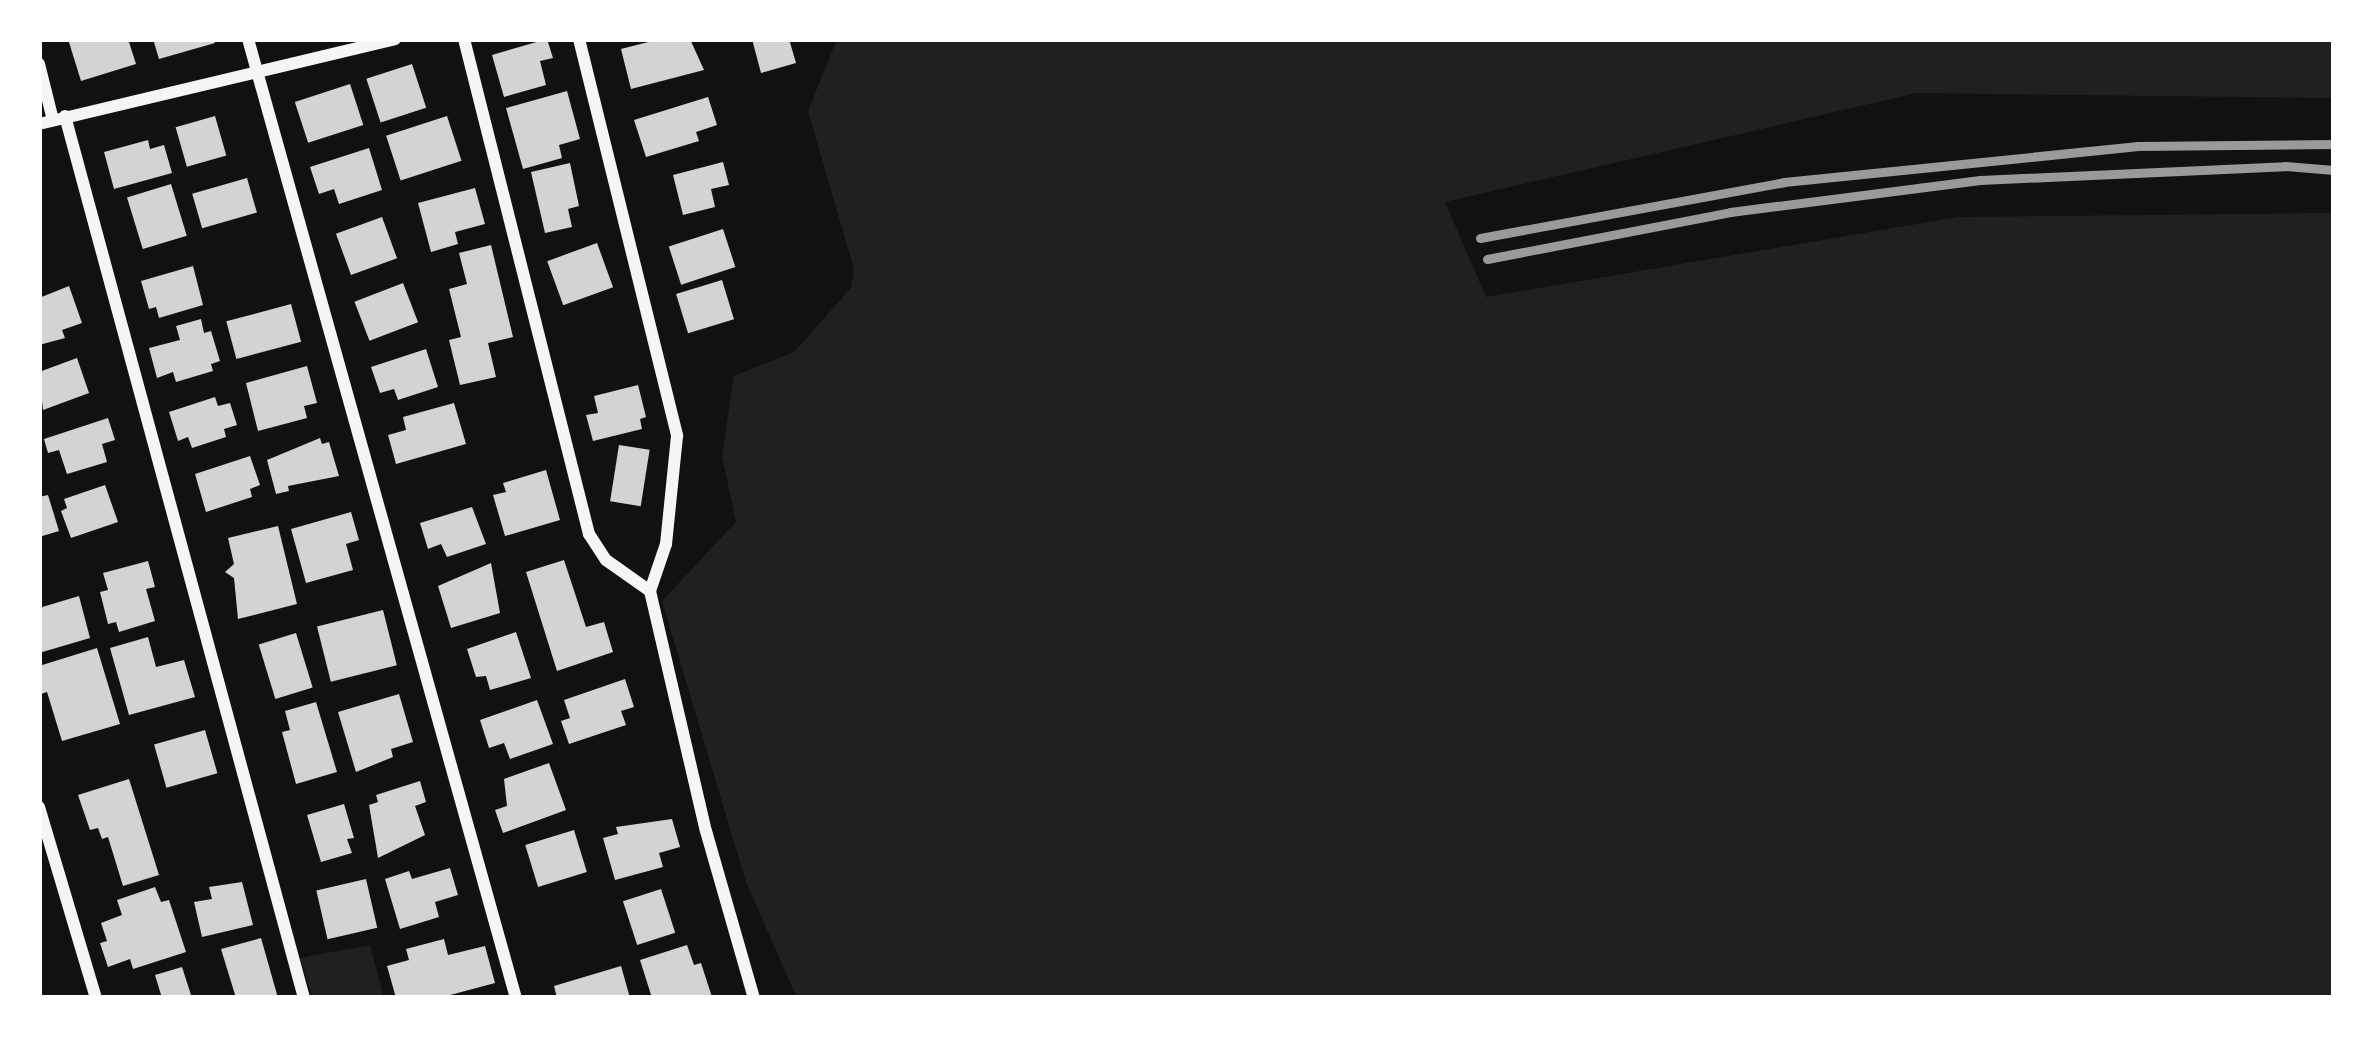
<!DOCTYPE html>
<html>
<head>
<meta charset="utf-8">
<style>
  body { margin:0 }
  #map { position:relative; width:2373px; height:1037px; overflow:hidden; background:#111; font-family:Roboto,sans-serif }
  div>[style] { position:absolute }
  .green>* { inset:0; background:#202020 }
  .building>* { inset:0; background:#d3d3d3; transform-origin:0 0 }
  .minor>* { height:12px; margin:-6px; padding:0 6px; transform-origin:6px; border-radius:6px; background:#f5f5f5 }
  .rail>* { height:9px; margin:-4.5px; padding:0 4.5px; transform-origin:4.5px; border-radius:4.5px; background:#9a9a9a }
  span { translate:-50% -50%; white-space:nowrap; text-align:center; line-height:1.15; -webkit-text-stroke:10px #fff; paint-order:stroke }
  .frame { position:absolute; inset:0; border:42px solid #fff; pointer-events:none }
</style>
</head>
<body>
<div id="map">
  <div class="green">
    <i style="clip-path:polygon(837px 39px,2334px 39px,2334px 98px,1917px 93px,1445px 202px,1486px 297px,1959px 217px,2334px 213px,2334px 998px,797px 998px,746px 882px,662px 601px,736px 522px,722px 456px,734px 376px,794px 352px,851px 288px,854px 269px,808px 111px)"></i>
    <i style="clip-path:polygon(370px 945px,384px 998px,313px 998px,300px 958px)"></i>
  </div>
  <div class="building">
    <i style="clip-path:polygon(68px 39px,128px 39px,136px 64px,81px 81px)"></i>
    <i style="clip-path:polygon(153px 39px,214px 39px,215px 43px,159px 59px)"></i>
    <i style="clip-path:polygon(547px 39px,553px 58px,540px 61px,546px 85px,504px 97px,492px 55px)"></i>
    <i style="clip-path:polygon(660px 39px,690px 39px,704px 70px,631px 89px,621px 49px)"></i>
    <i style="clip-path:polygon(752px 39px,789px 39px,796px 63px,761px 73px)"></i>
    <i style="left:412px;top:64px;width:46px;height:48px;rotate:72deg"></i>
    <i style="left:350px;top:84px;width:43px;height:58px;rotate:72deg"></i>
    <i style="clip-path:polygon(567px 91px,580px 139px,559px 145px,562px 158px,523px 169px,506px 108px)"></i>
    <i style="clip-path:polygon(708px 97px,717px 125px,696px 132px,699px 141px,646px 157px,634px 120px)"></i>
    <i style="left:215px;top:116px;width:41px;height:41px;rotate:74deg"></i>
    <i style="left:447px;top:116px;width:47px;height:64px;rotate:72deg"></i>
    <i style="clip-path:polygon(148px 140px,150px 149px,164px 145px,172px 173px,114px 189px,104px 152px)"></i>
    <i style="clip-path:polygon(369px 148px,382px 190px,339px 204px,334px 189px,319px 194px,310px 167px)"></i>
    <i style="clip-path:polygon(723px 162px,729px 185px,711px 189px,715px 207px,683px 215px,673px 175px)"></i>
    <i style="clip-path:polygon(570px 163px,579px 206px,568px 209px,572px 227px,545px 233px,531px 172px)"></i>
    <i style="left:247px;top:178px;width:36px;height:57px;rotate:74deg"></i>
    <i style="left:171px;top:184px;width:54px;height:46px;rotate:73deg"></i>
    <i style="clip-path:polygon(475px 188px,485px 224px,455px 232px,458px 244px,431px 252px,418px 203px)"></i>
    <i style="left:382px;top:217px;width:44px;height:49px;rotate:70deg"></i>
    <i style="left:723px;top:229px;width:40px;height:57px;rotate:72deg"></i>
    <i style="left:597px;top:243px;width:47px;height:53px;rotate:70deg"></i>
    <i style="clip-path:polygon(491px 245px,513px 337px,488px 343px,496px 377px,460px 385px,449px 340px,461px 337px,449px 289px,467px 284px,459px 253px)"></i>
    <i style="clip-path:polygon(193px 266px,203px 305px,159px 318px,156px 307px,149px 309px,141px 281px)"></i>
    <i style="left:722px;top:280px;width:41px;height:48px;rotate:73deg"></i>
    <i style="left:403px;top:283px;width:42px;height:52px;rotate:69deg"></i>
    <i style="clip-path:polygon(69px 286px,82px 323px,62px 330px,65px 338px,39px 345px,39px 298px)"></i>
    <i style="left:291px;top:304px;width:39px;height:67px;rotate:75deg"></i>
    <i style="clip-path:polygon(201px 319px,204px 333px,211px 331px,220px 361px,211px 364px,213px 371px,176px 382px,173px 372px,157px 378px,149px 348px,180px 340px,176px 326px)"></i>
    <i style="clip-path:polygon(426px 349px,438px 387px,398px 400px,394px 389px,380px 393px,371px 367px)"></i>
    <i style="clip-path:polygon(77px 358px,89px 393px,43px 410px,39px 372px)"></i>
    <i style="clip-path:polygon(307px 366px,317px 403px,304px 406px,307px 418px,258px 431px,246px 383px)"></i>
    <i style="clip-path:polygon(638px 385px,646px 417px,640px 419px,642px 429px,593px 441px,586px 415px,598px 413px,594px 396px)"></i>
    <i style="clip-path:polygon(215px 397px,218px 406px,230px 403px,237px 425px,224px 429px,226px 437px,192px 448px,188px 437px,178px 441px,169px 412px)"></i>
    <i style="clip-path:polygon(454px 403px,466px 444px,396px 464px,388px 435px,406px 430px,403px 417px)"></i>
    <i style="clip-path:polygon(108px 418px,115px 440px,102px 444px,107px 462px,67px 474px,59px 450px,48px 453px,44px 439px)"></i>
    <i style="clip-path:polygon(320px 438px,322px 444px,329px 442px,339px 476px,288px 486px,289px 491px,276px 494px,267px 460px)"></i>
    <i style="left:619px;top:445px;width:31px;height:57px;rotate:9deg"></i>
    <i style="clip-path:polygon(250px 456px,260px 485px,250px 489px,252px 497px,206px 512px,195px 474px)"></i>
    <i style="clip-path:polygon(546px 470px,560px 520px,505px 536px,493px 495px,506px 492px,503px 483px)"></i>
    <i style="clip-path:polygon(105px 485px,118px 522px,71px 538px,61px 511px,67px 508px,64px 499px)"></i>
    <i style="clip-path:polygon(48px 495px,59px 531px,39px 537px,39px 497px)"></i>
    <i style="clip-path:polygon(472px 507px,486px 544px,447px 557px,441px 544px,428px 549px,420px 523px)"></i>
    <i style="clip-path:polygon(351px 512px,359px 540px,346px 544px,353px 570px,306px 583px,291px 529px)"></i>
    <i style="clip-path:polygon(278px 526px,297px 604px,238px 619px,234px 578px,225px 572px,234px 564px,228px 538px)"></i>
    <i style="clip-path:polygon(564px 560px,586px 627px,604px 622px,613px 652px,557px 671px,526px 572px)"></i>
    <i style="clip-path:polygon(148px 561px,155px 587px,146px 589px,155px 621px,119px 632px,116px 622px,108px 624px,100px 592px,108px 590px,103px 573px)"></i>
    <i style="clip-path:polygon(491px 563px,500px 613px,451px 628px,438px 586px)"></i>
    <i style="clip-path:polygon(79px 596px,90px 638px,39px 653px,39px 608px)"></i>
    <i style="left:383px;top:610px;width:57px;height:68px;rotate:76deg"></i>
    <i style="clip-path:polygon(516px 632px,531px 678px,490px 690px,486px 676px,476px 677px,467px 649px)"></i>
    <i style="left:296px;top:633px;width:57px;height:39px;rotate:73deg"></i>
    <i style="clip-path:polygon(148px 637px,156px 667px,184px 660px,195px 697px,129px 715px,110px 648px)"></i>
    <i style="clip-path:polygon(97px 648px,120px 724px,62px 741px,47px 692px,41px 694px,39px 666px)"></i>
    <i style="clip-path:polygon(625px 679px,634px 707px,621px 711px,626px 725px,569px 744px,561px 721px,570px 718px,564px 700px)"></i>
    <i style="clip-path:polygon(399px 694px,413px 742px,391px 749px,393px 757px,356px 772px,338px 712px)"></i>
    <i style="clip-path:polygon(537px 700px,553px 744px,510px 759px,504px 743px,489px 748px,480px 720px)"></i>
    <i style="clip-path:polygon(316px 702px,337px 772px,296px 784px,282px 732px,290px 730px,285px 711px)"></i>
    <i style="left:205px;top:730px;width:45px;height:53px;rotate:74deg"></i>
    <i style="clip-path:polygon(549px 763px,566px 810px,503px 833px,495px 810px,507px 806px,504px 779px)"></i>
    <i style="clip-path:polygon(129px 779px,159px 875px,123px 886px,108px 837px,102px 839px,98px 828px,90px 830px,78px 795px)"></i>
    <i style="clip-path:polygon(420px 781px,426px 802px,415px 806px,425px 835px,378px 858px,369px 805px,378px 802px,376px 795px)"></i>
    <i style="clip-path:polygon(344px 804px,354px 838px,347px 839px,352px 853px,321px 862px,307px 815px)"></i>
    <i style="clip-path:polygon(672px 819px,680px 847px,659px 853px,663px 867px,615px 880px,603px 838px,618px 834px,616px 827px)"></i>
    <i style="left:574px;top:830px;width:44px;height:51px;rotate:73deg"></i>
    <i style="clip-path:polygon(450px 868px,458px 895px,435px 902px,439px 917px,400px 929px,385px 879px,409px 871px,412px 879px)"></i>
    <i style="left:366px;top:879px;width:50px;height:51px;rotate:77deg"></i>
    <i style="clip-path:polygon(242px 882px,253px 925px,202px 937px,194px 902px,212px 899px,209px 887px)"></i>
    <i style="clip-path:polygon(155px 887px,161px 902px,169px 900px,186px 952px,133px 969px,130px 959px,108px 967px,100px 943px,107px 941px,101px 923px,122px 915px,117px 900px)"></i>
    <i style="left:661px;top:889px;width:46px;height:40px;rotate:72deg"></i>
    <i style="clip-path:polygon(261px 938px,278px 998px,236px 998px,221px 949px)"></i>
    <i style="clip-path:polygon(444px 939px,448px 955px,485px 946px,495px 983px,439px 998px,396px 998px,387px 966px,409px 960px,406px 949px)"></i>
    <i style="clip-path:polygon(687px 945px,694px 965px,701px 963px,712px 997px,652px 998px,640px 960px)"></i>
    <i style="clip-path:polygon(621px 966px,630px 998px,557px 998px,554px 986px)"></i>
    <i style="clip-path:polygon(182px 967px,192px 998px,162px 998px,155px 975px)"></i>
  </div>
  <div class="minor">
    <i style="left:248px;top:39px;width:996px;rotate:74.39deg"></i>
    <i style="left:464px;top:39px;width:511px;rotate:75.83deg"></i>
    <i style="left:589px;top:534px;width:31px;rotate:57deg"></i>
    <i style="left:606px;top:560px;width:54px;rotate:35.2deg"></i>
    <i style="left:579px;top:39px;width:409px;rotate:76.1deg"></i>
    <i style="left:677px;top:436px;width:109px;rotate:95.8deg"></i>
    <i style="left:666px;top:544px;width:50px;rotate:108.8deg"></i>
    <i style="left:650px;top:591px;width:246px;rotate:76.9deg"></i>
    <i style="left:706px;top:831px;width:174px;rotate:74deg"></i>
    <i style="left:39px;top:64px;width:58px;rotate:76deg"></i>
    <i style="left:65px;top:116px;width:914px;rotate:74.84deg"></i>
    <i style="left:39px;top:124px;width:366px;rotate:-13.4deg"></i>
    <i style="left:39px;top:807px;width:199px;rotate:73.4deg"></i>
  </div>
  <div class="rail">
    <i style="left:1480px;top:238px;width:309px;rotate:-10.4deg"></i>
    <i style="left:1784px;top:182px;width:356px;rotate:-5.8deg"></i>
    <i style="left:2138px;top:146px;width:196px;rotate:-0.6deg"></i>
    <i style="left:1487px;top:259px;width:248px;rotate:-10.9deg"></i>
    <i style="left:1730px;top:212px;width:252px;rotate:-7.3deg"></i>
    <i style="left:1980px;top:180px;width:305px;rotate:-2.6deg"></i>
    <i style="left:2285px;top:166px;width:49px;rotate:4.7deg"></i>
  </div>
  <div class="frame"></div>
</div>
</body>
</html>
